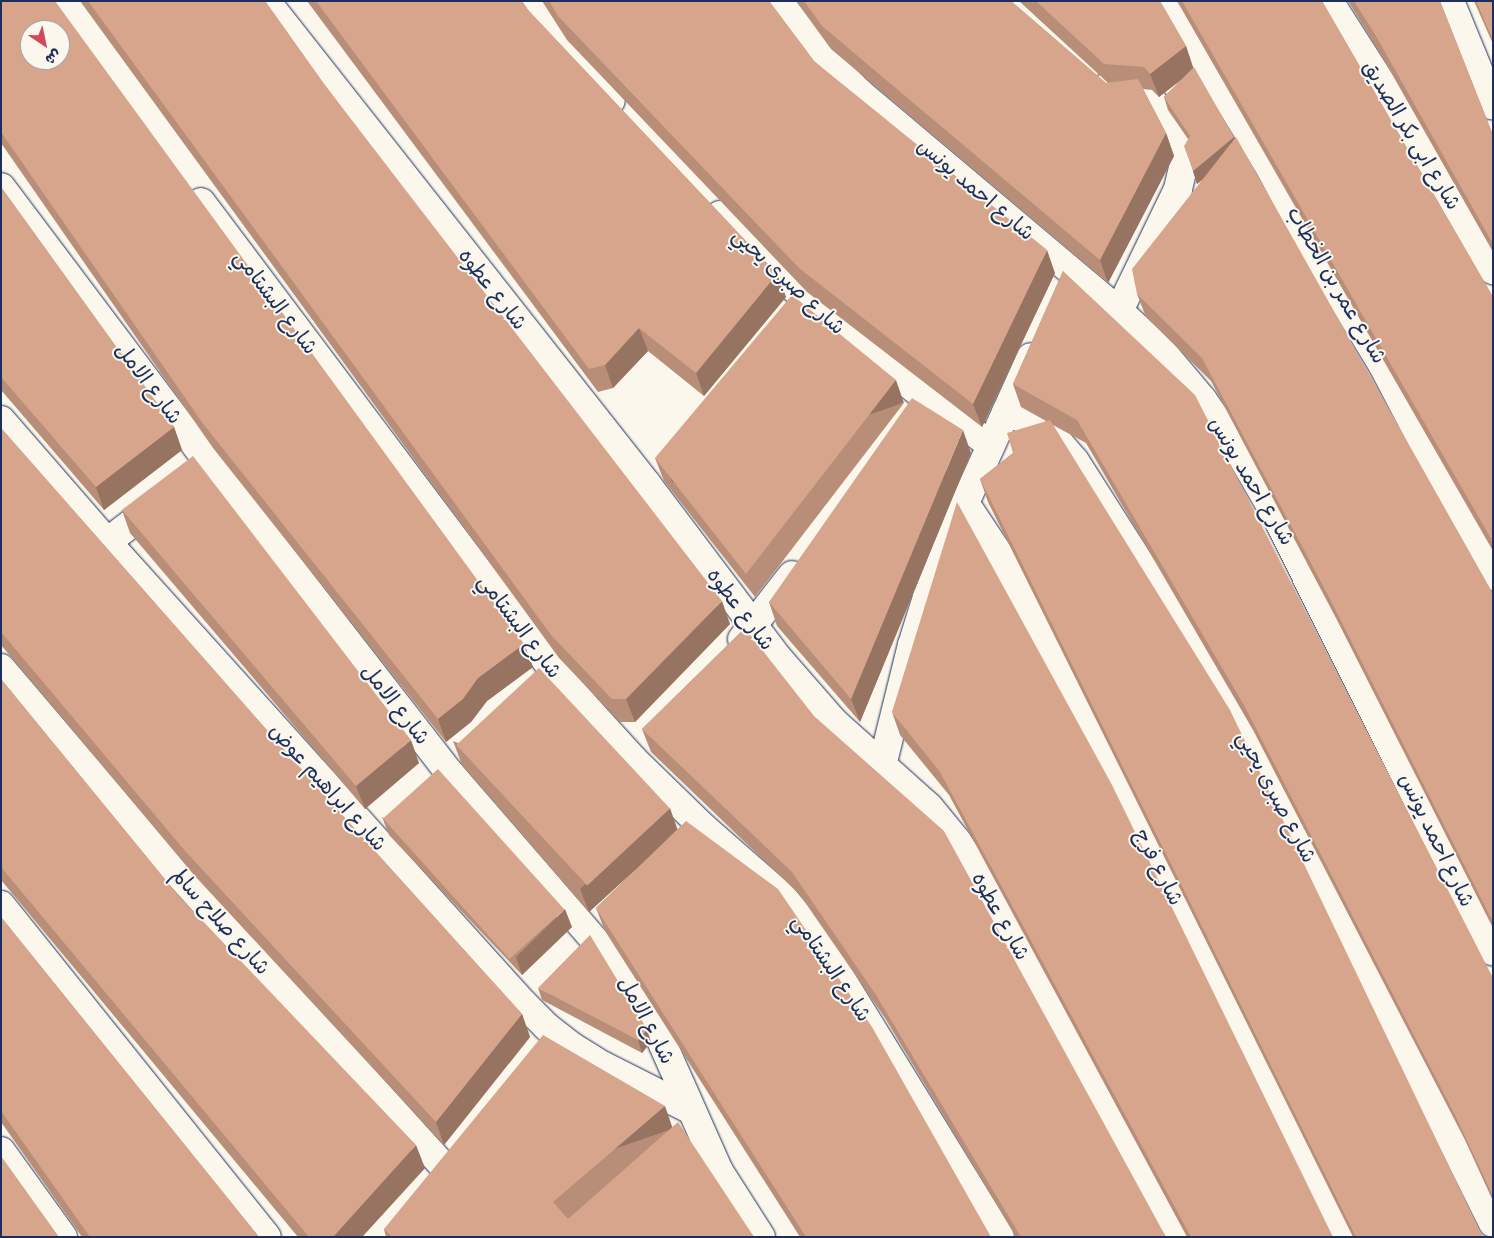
<!DOCTYPE html>
<html>
<head>
<meta charset="utf-8">
<style>
  body { margin:0 }
  #map { position:relative; width:1494px; height:1238px; overflow:hidden; background:#fbf7ec; font-family:Caveat,"Playpen Sans Arabic",sans-serif }
  div>[style] { position:absolute }
  .roads { filter:drop-shadow(0 0 1px #1b2f5e) drop-shadow(0 0 1px #1b2f5e) }
  .minor>* { height:28px; margin:-14px; padding:0 14px; transform-origin:14px; border-radius:14px; background:#fbf7ec }
  .wall>* { inset:0; background:#b98e78 }
  .shaded-wall>* { inset:0; background:#967461; transform-origin:0 0 }
  .building>* { inset:0; background:#d7a58b; transform-origin:0 0 }
  span { translate:-50% -50%; white-space:nowrap; text-align:center; line-height:1.15; -webkit-text-stroke:4px #fbf7ec; paint-order:stroke }
  .street-label { font-size:21px; color:#1b2f5e }
  .frame { position:absolute; inset:0; border:2px solid #1b2f5e; pointer-events:none }
  .north { position:absolute; left:20px; top:20px; width:50px; height:50px; box-sizing:border-box; background:#fbf7ec; border:1px solid #a1a7b3; border-radius:50%; rotate:146deg; font-size:14px; font-weight:700; line-height:20px; text-align:center; color:#1b2f5e }
  .north::after { content:''; display:block; margin:auto; width:18px; height:22px; background:#d1495b; clip-path:polygon(50% 0,100% 100%,50% 72%,0 100%) }
</style>
</head>
<body>
<div id="map">
  <div class="roads">
    <div class="minor">
      <i style="left:266px;top:1px;width:615px;rotate:51.73deg"></i>
      <i style="left:647px;top:484px;width:219px;rotate:53deg"></i>
      <i style="left:779px;top:659px;width:84px;rotate:48.9deg"></i>
      <i style="left:834px;top:722px;width:127px;rotate:41.8deg"></i>
      <i style="left:929px;top:807px;width:44px;rotate:50.5deg"></i>
      <i style="left:957px;top:841px;width:43px;rotate:56.3deg"></i>
      <i style="left:981px;top:877px;width:410px;rotate:61.3deg"></i>
      <i style="left:532px;top:1px;width:127px;rotate:51.7deg"></i>
      <i style="left:778px;top:1px;width:72px;rotate:51.2deg"></i>
      <i style="left:823px;top:57px;width:53px;rotate:44.2deg"></i>
      <i style="left:861px;top:94px;width:337px;rotate:40.1deg"></i>
      <i style="left:1119px;top:311px;width:57px;rotate:42.9deg"></i>
      <i style="left:1161px;top:350px;width:65px;rotate:50deg"></i>
      <i style="left:1203px;top:400px;width:67px;rotate:55.4deg"></i>
      <i style="left:1241px;top:455px;width:66px;rotate:59.9deg"></i>
      <i style="left:1274px;top:512px;width:491px;rotate:63.5deg"></i>
      <i style="left:1168px;top:1px;width:198px;rotate:58.6deg"></i>
      <i style="left:1271px;top:170px;width:101px;rotate:62.2deg"></i>
      <i style="left:1318px;top:259px;width:125px;rotate:58.7deg"></i>
      <i style="left:1383px;top:366px;width:237px;rotate:62.4deg"></i>
      <i style="left:1329px;top:1px;width:174px;rotate:57.4deg"></i>
      <i style="left:1423px;top:148px;width:141px;rotate:60.2deg"></i>
      <i style="left:1450px;top:1px;width:113px;rotate:67.7deg"></i>
      <i style="left:1108px;top:86px;width:42px;rotate:12.4deg"></i>
      <i style="left:1149px;top:95px;width:65px;rotate:59.5deg"></i>
      <i style="left:1182px;top:151px;width:12px;rotate:81deg"></i>
      <i style="left:1184px;top:163px;width:27px;rotate:103deg"></i>
      <i style="left:1178px;top:189px;width:136px;rotate:115.8deg"></i>
      <i style="left:1px;top:187px;width:346px;rotate:53deg"></i>
      <i style="left:209px;top:463px;width:391px;rotate:52.2deg"></i>
      <i style="left:449px;top:772px;width:255px;rotate:49.1deg"></i>
      <i style="left:616px;top:965px;width:38px;rotate:55deg"></i>
      <i style="left:638px;top:996px;width:38px;rotate:61deg"></i>
      <i style="left:656px;top:1029px;width:155px;rotate:66.1deg"></i>
      <i style="left:719px;top:1171px;width:78px;rotate:57.5deg"></i>
      <i style="left:201px;top:202px;width:591px;rotate:53.05deg"></i>
      <i style="left:556px;top:674px;width:115px;rotate:47.8deg"></i>
      <i style="left:633px;top:759px;width:98px;rotate:44.2deg"></i>
      <i style="left:703px;top:827px;width:103px;rotate:41.1deg"></i>
      <i style="left:781px;top:895px;width:53px;rotate:50.3deg"></i>
      <i style="left:815px;top:936px;width:353px;rotate:58.4deg"></i>
      <i style="left:720px;top:215px;width:95px;rotate:45deg"></i>
      <i style="left:787px;top:282px;width:89px;rotate:41.4deg"></i>
      <i style="left:854px;top:341px;width:92px;rotate:38.4deg"></i>
      <i style="left:926px;top:398px;width:80px;rotate:35.9deg"></i>
      <i style="left:1006px;top:412px;width:22px;rotate:22deg"></i>
      <i style="left:1026px;top:420px;width:22px;rotate:30deg"></i>
      <i style="left:1045px;top:431px;width:21px;rotate:41deg"></i>
      <i style="left:1061px;top:445px;width:21px;rotate:49deg"></i>
      <i style="left:1075px;top:461px;width:203px;rotate:57.5deg"></i>
      <i style="left:1184px;top:632px;width:133px;rotate:59.8deg"></i>
      <i style="left:1251px;top:747px;width:132px;rotate:61.5deg"></i>
      <i style="left:1314px;top:863px;width:402px;rotate:63.6deg"></i>
      <i style="left:1px;top:420px;width:162px;rotate:49deg"></i>
      <i style="left:107px;top:542px;width:621px;rotate:47.94deg"></i>
      <i style="left:523px;top:1003px;width:34px;rotate:45deg"></i>
      <i style="left:547px;top:1027px;width:33px;rotate:38deg"></i>
      <i style="left:573px;top:1047px;width:34px;rotate:32deg"></i>
      <i style="left:602px;top:1065px;width:100px;rotate:26.8deg"></i>
      <i style="left:965px;top:503px;width:69px;rotate:56.3deg"></i>
      <i style="left:1003px;top:560px;width:758px;rotate:63.2deg"></i>
      <i style="left:107px;top:542px;width:64px;rotate:-37.4deg"></i>
      <i style="left:742px;top:639px;width:81px;rotate:-52deg"></i>
      <i style="left:1px;top:668px;width:221px;rotate:49.6deg"></i>
      <i style="left:144px;top:836px;width:448px;rotate:47.8deg"></i>
      <i style="left:882px;top:766px;width:125px;rotate:-76.1deg"></i>
      <i style="left:912px;top:645px;width:50px;rotate:-72.6deg"></i>
      <i style="left:927px;top:597px;width:101px;rotate:-68deg"></i>
      <i style="left:965px;top:503px;width:160px;rotate:-65.7deg"></i>
      <i style="left:1px;top:905px;width:425px;rotate:51.3deg"></i>
      <i style="left:1px;top:1151px;width:106px;rotate:54.2deg"></i>
    </div>
  </div>
  <div class="wall">
    <i style="clip-path:polygon(1px 1px,524px 644px,533px 667px,487px 701px,471px 722px,446px 742px,213px 448px,1px 143px)"></i>
    <i style="clip-path:polygon(80px 1px,265px 1px,324px 84px,730px 624px,635px 722px,620px 722px,559px 658px)"></i>
    <i style="clip-path:polygon(307px 1px,522px 1px,528px 10px,777px 274px,786px 297px,704px 396px,648px 351px,613px 388px,598px 392px)"></i>
    <i style="clip-path:polygon(542px 1px,769px 1px,814px 61px,1055px 273px,982px 427px,807px 292px,567px 40px)"></i>
    <i style="clip-path:polygon(796px 1px,1011px 1px,1106px 83px,1108px 83px,1019px 1px,1160px 1px,1186px 46px,1193px 68px,1235px 139px,1493px 594px,1493px 928px,1337px 620px,1211px 381px,1146px 317px,1137px 294px,1202px 180px,1197px 184px,1193px 171px,1188px 139px,1168px 110px,1164px 97px,1183px 78px,1159px 97px,1152px 90px,1143px 89px,1166px 133px,1174px 156px,1108px 283px,831px 49px)"></i>
    <i style="clip-path:polygon(1177px 1px,1322px 1px,1493px 297px,1493px 551px)"></i>
    <i style="clip-path:polygon(1348px 1px,1440px 1px,1493px 135px,1493px 252px,1384px 60px)"></i>
    <i style="clip-path:polygon(1474px 1px,1493px 1px,1493px 44px)"></i>
    <i style="clip-path:polygon(1px 187px,174px 427px,182px 450px,104px 510px,1px 390px)"></i>
    <i style="clip-path:polygon(1063px 271px,1493px 978px,1493px 1201px,1465px 1140px,1253px 730px,1086px 443px,1053px 425px,1483px 1237px,1353px 1237px,988px 502px,980px 479px,1013px 453px,1046px 421px,1021px 407px,1013px 384px)"></i>
    <i style="clip-path:polygon(904px 403px,755px 597px,664px 481px,655px 458px)"></i>
    <i style="clip-path:polygon(1px 428px,317px 787px,522px 1014px,530px 1037px,444px 1145px,194px 875px,1px 645px)"></i>
    <i style="clip-path:polygon(971px 453px,860px 722px,777px 626px,769px 602px)"></i>
    <i style="clip-path:polygon(122px 510px,419px 763px,365px 809px,130px 533px)"></i>
    <i style="clip-path:polygon(745px 628px,1166px 1237px,1016px 1237px,885px 1018px,800px 895px,651px 752px,642px 729px)"></i>
    <i style="clip-path:polygon(1px 679px,177px 894px,425px 1168px,362px 1237px,298px 1237px,1px 880px)"></i>
    <i style="clip-path:polygon(892px 712px,1333px 1237px,1187px 1237px,949px 795px,900px 735px)"></i>
    <i style="clip-path:polygon(453px 741px,678px 829px,991px 1237px,800px 1237px,605px 931px,596px 908px,639px 866px,589px 912px,462px 765px)"></i>
    <i style="clip-path:polygon(382px 817px,572px 927px,522px 975px,389px 835px)"></i>
    <i style="clip-path:polygon(1px 917px,259px 1237px,82px 1237px,1px 1122px)"></i>
    <i style="clip-path:polygon(538px 988px,651px 1042px,642px 1053px,542px 1000px)"></i>
    <i style="clip-path:polygon(673px 1127px,754px 1237px,386px 1237px,384px 1229px)"></i>
  </div>
  <div class="shaded-wall">
    <i style="clip-path:polygon(1186px 46px,1194px 70px,1159px 97px,1150px 74px)"></i>
    <i style="clip-path:polygon(1166px 133px,1174px 156px,1108px 283px,1100px 260px)"></i>
    <i style="clip-path:polygon(1234px 137px,1239px 150px,1197px 184px,1193px 171px)"></i>
    <i style="clip-path:polygon(1047px 250px,1055px 273px,982px 427px,973px 404px)"></i>
    <i style="clip-path:polygon(777px 274px,786px 297px,704px 396px,696px 373px)"></i>
    <i style="clip-path:polygon(639px 328px,648px 351px,613px 388px,605px 365px)"></i>
    <i style="left:896px;top:380px;width:24px;height:245px;rotate:71deg"></i>
    <i style="clip-path:polygon(174px 427px,182px 450px,104px 510px,96px 487px)"></i>
    <i style="clip-path:polygon(963px 430px,971px 453px,860px 722px,851px 699px)"></i>
    <i style="clip-path:polygon(722px 601px,730px 624px,635px 722px,626px 699px)"></i>
    <i style="clip-path:polygon(524px 644px,533px 667px,487px 701px,471px 722px,446px 742px,438px 719px,478px 678px)"></i>
    <i style="clip-path:polygon(411px 740px,419px 763px,365px 809px,356px 786px)"></i>
    <i style="clip-path:polygon(670px 808px,678px 831px,589px 912px,580px 889px)"></i>
    <i style="clip-path:polygon(565px 909px,572px 927px,522px 975px,516px 957px)"></i>
    <i style="clip-path:polygon(522px 1014px,530px 1037px,444px 1145px,436px 1122px)"></i>
    <i style="clip-path:polygon(647px 1029px,651px 1042px,642px 1053px,638px 1040px)"></i>
    <i style="left:665px;top:1106px;width:24px;height:148px;rotate:71deg"></i>
    <i style="clip-path:polygon(416px 1145px,425px 1168px,362px 1237px,333px 1237px)"></i>
  </div>
  <div class="building">
    <i style="clip-path:polygon(evenodd,1px 1px,55px 1px,524px 644px,478px 678px,463px 699px,438px 719px,204px 425px,1px 132px,1px 1px,30px 30px,60px 30px,60px 60px,30px 60px,30px 30px)"></i>
    <i style="clip-path:polygon(88px 1px,265px 1px,324px 84px,722px 601px,626px 699px,612px 699px,551px 635px)"></i>
    <i style="clip-path:polygon(316px 1px,522px 1px,528px 10px,777px 274px,696px 373px,639px 328px,605px 365px,589px 369px)"></i>
    <i style="clip-path:polygon(549px 1px,769px 1px,814px 61px,1047px 250px,973px 404px,799px 268px,558px 16px)"></i>
    <i style="clip-path:polygon(804px 1px,1011px 1px,1106px 83px,1138px 79px,1166px 133px,1100px 260px,822px 26px)"></i>
    <i style="clip-path:polygon(1036px 1px,1160px 1px,1186px 46px,1150px 74px,1144px 67px,1104px 64px)"></i>
    <i style="clip-path:polygon(1182px 1px,1322px 1px,1493px 297px,1493px 542px)"></i>
    <i style="clip-path:polygon(1354px 1px,1440px 1px,1493px 135px,1493px 244px,1376px 36px)"></i>
    <i style="clip-path:polygon(1476px 1px,1493px 1px,1493px 40px)"></i>
    <i style="clip-path:polygon(1194px 67px,1234px 137px,1193px 171px,1184px 146px,1190px 136px,1164px 97px)"></i>
    <i style="clip-path:polygon(1236px 137px,1493px 594px,1493px 922px,1329px 597px,1202px 358px,1137px 294px,1132px 269px)"></i>
    <i style="clip-path:polygon(1px 187px,174px 427px,96px 487px,1px 377px)"></i>
    <i style="clip-path:polygon(1063px 271px,1195px 395px,1493px 978px,1493px 1196px,1456px 1117px,1245px 707px,1077px 420px,1013px 384px)"></i>
    <i style="clip-path:polygon(792px 295px,896px 380px,746px 574px,655px 458px)"></i>
    <i style="clip-path:polygon(912px 398px,963px 430px,851px 699px,769px 602px)"></i>
    <i style="clip-path:polygon(1050px 420px,1230px 710px,1483px 1237px,1356px 1237px,980px 479px,1013px 453px,1007px 433px)"></i>
    <i style="clip-path:polygon(1px 428px,317px 787px,522px 1014px,436px 1122px,186px 852px,1px 632px)"></i>
    <i style="clip-path:polygon(193px 456px,411px 740px,356px 786px,122px 510px)"></i>
    <i style="clip-path:polygon(957px 502px,1112px 785px,1333px 1237px,1191px 1237px,940px 772px,892px 712px)"></i>
    <i style="clip-path:polygon(745px 628px,814px 716px,944px 831px,1166px 1237px,1021px 1237px,876px 995px,792px 872px,642px 729px)"></i>
    <i style="left:539px;top:668px;width:192px;height:113px;rotate:47deg"></i>
    <i style="clip-path:polygon(1px 679px,177px 894px,416px 1145px,333px 1237px,309px 1237px,1px 867px)"></i>
    <i style="left:438px;top:769px;width:189px;height:74px;rotate:48deg"></i>
    <i style="clip-path:polygon(686px 821px,778px 889px,872px 1027px,991px 1237px,806px 1237px,596px 908px)"></i>
    <i style="clip-path:polygon(1px 917px,259px 1237px,90px 1237px,1px 1111px)"></i>
    <i style="clip-path:polygon(590px 935px,647px 1029px,638px 1040px,538px 988px)"></i>
    <i style="clip-path:polygon(543px 1035px,665px 1106px,553px 1202px,568px 1219px,678px 1122px,754px 1237px,392px 1237px,384px 1229px)"></i>
    <i style="clip-path:polygon(1px 1156px,59px 1237px,1px 1237px)"></i>
  </div>
  <div class="street-label">
    <span style="left:1412px;top:135px;rotate:59deg">شارع ابى بكر الصديق</span>
    <span style="left:976px;top:189px;rotate:40deg">شارع احمد يونس</span>
    <span style="left:789px;top:281px;rotate:43deg">شارع صبرى يحيي</span>
    <span style="left:1337px;top:285px;rotate:60deg">شارع عمر بن الخطاب</span>
    <span style="left:493px;top:289px;rotate:52deg">شارع عطوه</span>
    <span style="left:276px;top:302px;rotate:53deg">شارع البشتامي</span>
    <span style="left:149px;top:383px;rotate:53deg">شارع الامل</span>
    <span style="left:1252px;top:481px;rotate:59deg">شارع احمد يونس</span>
    <span style="left:741px;top:609px;rotate:53deg">شارع عطوه</span>
    <span style="left:520px;top:626px;rotate:53deg">شارع البشتامي</span>
    <span style="left:396px;top:704px;rotate:52deg">شارع الامل</span>
    <span style="left:328px;top:787px;rotate:48deg">شارع ابراهيم عوض</span>
    <span style="left:1277px;top:797px;rotate:62deg">شارع صبرى يحيي</span>
    <span style="left:1437px;top:840px;rotate:64deg">شارع احمد يونس</span>
    <span style="left:1159px;top:867px;rotate:63deg">شارع فرج</span>
    <span style="left:1001px;top:916px;rotate:61deg">شارع عطوه</span>
    <span style="left:221px;top:921px;rotate:48deg">شارع صلاح سالم</span>
    <span style="left:832px;top:968px;rotate:56deg">شارع البشتامي</span>
    <span style="left:647px;top:1020px;rotate:62deg">شارع الامل</span>
  </div>
  <div class="frame"></div>
  <div class="north">ش</div>
</div>
</body>
</html>
